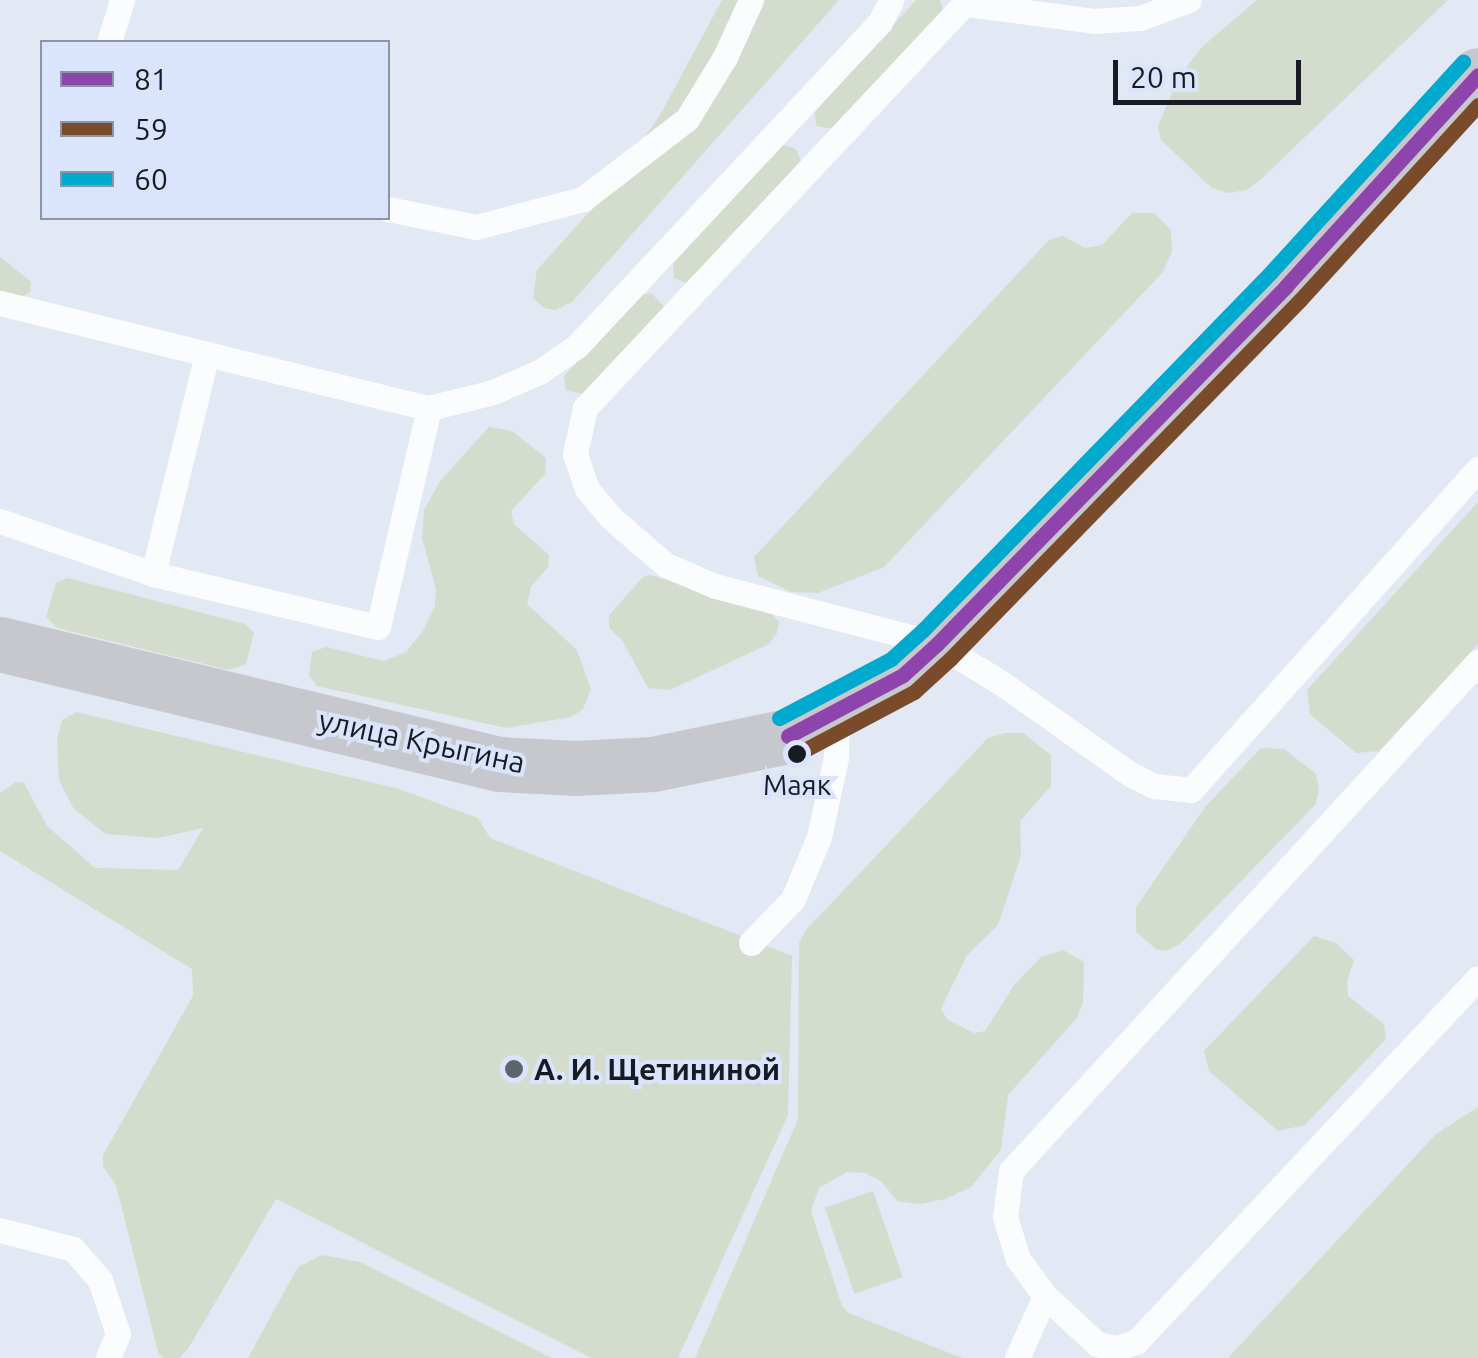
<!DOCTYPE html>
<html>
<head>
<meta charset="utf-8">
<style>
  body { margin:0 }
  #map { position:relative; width:1478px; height:1358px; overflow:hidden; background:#e2e8f4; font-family:Ubuntu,sans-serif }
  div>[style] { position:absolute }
  .green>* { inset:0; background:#d4dccd; transform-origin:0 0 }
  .lane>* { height:25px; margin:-12.5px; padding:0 12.5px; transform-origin:12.5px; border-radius:12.5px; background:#fbfcfd }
  .secondary>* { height:55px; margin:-27.5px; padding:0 27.5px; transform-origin:27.5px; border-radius:27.5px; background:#c7c8cd }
  .bus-1>* { height:15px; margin:-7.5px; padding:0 7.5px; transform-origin:7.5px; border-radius:7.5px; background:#8e44ad }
  .bus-2>* { height:15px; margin:-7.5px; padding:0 7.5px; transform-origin:7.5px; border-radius:7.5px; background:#7a4b2a }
  .bus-3>* { height:15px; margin:-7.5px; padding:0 7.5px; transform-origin:7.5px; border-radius:7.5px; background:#00a9ce }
  .dots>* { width:28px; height:28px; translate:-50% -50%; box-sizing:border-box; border:5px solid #dae4fc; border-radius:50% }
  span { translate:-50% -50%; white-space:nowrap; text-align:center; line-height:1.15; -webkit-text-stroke:8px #dae4fc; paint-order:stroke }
  .bus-label { font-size:28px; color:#181b23 }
  .street-label { font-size:30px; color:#181b23 }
  .poi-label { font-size:30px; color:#181b23; font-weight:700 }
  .left { translate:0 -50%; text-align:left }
  .legend { position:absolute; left:40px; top:40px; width:350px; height:180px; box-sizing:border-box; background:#dae4fc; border:2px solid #8c94a5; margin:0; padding:12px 18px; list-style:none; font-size:30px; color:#181b23 }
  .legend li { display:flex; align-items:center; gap:20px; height:50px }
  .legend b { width:50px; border:2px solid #8c94a5 }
  .scale { position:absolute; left:1113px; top:60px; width:188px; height:45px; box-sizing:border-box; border:5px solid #181b23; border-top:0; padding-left:12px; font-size:30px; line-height:35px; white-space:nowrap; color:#181b23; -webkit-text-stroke:8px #dae4fc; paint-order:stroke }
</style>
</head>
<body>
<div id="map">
  <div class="green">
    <i style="clip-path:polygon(722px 0,839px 0,572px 302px,555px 310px,544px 308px,533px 298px,537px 270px,591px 210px,659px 117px)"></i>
    <i style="clip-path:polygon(916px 0,940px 0,944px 12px,835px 129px,816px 126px,815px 112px)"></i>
    <i style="clip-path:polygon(1257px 0,1448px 0,1261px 179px,1247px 190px,1228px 193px,1212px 188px,1161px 140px,1158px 126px,1178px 78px,1202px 47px)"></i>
    <i style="clip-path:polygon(783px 145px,796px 149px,802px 164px,686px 283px,674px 278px,673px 264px)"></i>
    <i style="clip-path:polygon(1132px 213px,1154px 213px,1171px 230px,1172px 252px,1162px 273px,884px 567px,818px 593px,791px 592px,758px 576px,754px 557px,1049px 240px,1063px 236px,1085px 248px,1102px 245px)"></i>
    <i style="clip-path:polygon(0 257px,31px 282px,30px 292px,23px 296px,0 293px)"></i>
    <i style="clip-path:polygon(651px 293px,663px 305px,663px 312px,584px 394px,566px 390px,564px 376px,639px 296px)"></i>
    <i style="clip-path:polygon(489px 427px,512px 431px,546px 458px,545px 474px,511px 511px,514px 524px,549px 555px,548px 567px,531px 587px,527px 604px,577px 650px,591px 689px,583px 709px,571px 717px,506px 728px,317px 686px,309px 675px,312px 652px,326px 647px,384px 661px,406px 652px,423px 631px,435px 606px,436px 589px,422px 538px,424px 510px,440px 481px)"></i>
    <i style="clip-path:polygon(1478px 502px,1478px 644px,1379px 751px,1356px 753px,1310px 714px,1307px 690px)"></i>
    <i style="clip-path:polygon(651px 575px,773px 615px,779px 622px,777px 633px,769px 644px,670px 690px,648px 688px,622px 640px,609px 628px,609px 615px,643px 577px)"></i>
    <i style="clip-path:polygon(68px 578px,245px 624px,254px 633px,246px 664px,229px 670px,57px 628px,46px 617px,56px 583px)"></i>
    <i style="clip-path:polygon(76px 712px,399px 789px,478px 818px,490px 838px,792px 956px,788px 1115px,678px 1358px,591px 1358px,276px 1199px,188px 1349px,179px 1358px,163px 1358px,158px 1352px,116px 1185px,103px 1166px,103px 1155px,193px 996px,192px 969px,0 851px,0 793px,16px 782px,24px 783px,47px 826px,95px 868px,178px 870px,203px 828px,158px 838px,106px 834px,74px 809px,59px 780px,57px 740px,62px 720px)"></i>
    <i style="clip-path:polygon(1005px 733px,1023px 733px,1051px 755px,1051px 786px,1020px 821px,1021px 855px,998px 925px,967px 955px,941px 1009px,947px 1019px,974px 1033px,985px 1031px,1015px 984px,1041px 957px,1063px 950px,1084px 962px,1083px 1002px,1077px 1018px,1008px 1095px,1001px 1150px,971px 1187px,945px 1199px,919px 1204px,897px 1201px,881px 1181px,865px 1173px,847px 1172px,819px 1188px,811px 1211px,842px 1306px,849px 1313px,962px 1358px,695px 1358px,798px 1119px,799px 943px,805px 931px,988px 738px)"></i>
    <i style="clip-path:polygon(1261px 748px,1284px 749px,1316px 774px,1319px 789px,1316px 804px,1179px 945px,1166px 951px,1156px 949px,1136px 932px,1136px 907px,1206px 806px)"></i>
    <i style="clip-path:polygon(1314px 936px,1336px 943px,1354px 960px,1347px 981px,1348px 996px,1384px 1024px,1386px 1039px,1305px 1125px,1278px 1131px,1209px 1071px,1204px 1051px)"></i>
    <i style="clip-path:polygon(1478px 1107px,1478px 1358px,1228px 1358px,1436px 1134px)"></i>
    <i style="left:873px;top:1191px;width:91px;height:51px;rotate:71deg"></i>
    <i style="clip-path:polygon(322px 1255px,360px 1262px,552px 1358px,248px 1358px,298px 1267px)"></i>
  </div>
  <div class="lane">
    <i style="left:968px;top:0;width:560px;rotate:133.19deg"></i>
    <i style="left:585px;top:408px;width:47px;rotate:102.3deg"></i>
    <i style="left:575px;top:454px;width:37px;rotate:71deg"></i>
    <i style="left:587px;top:489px;width:38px;rotate:50deg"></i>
    <i style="left:611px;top:518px;width:72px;rotate:40.5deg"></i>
    <i style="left:666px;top:565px;width:53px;rotate:23.2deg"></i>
    <i style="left:715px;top:586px;width:229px;rotate:14.6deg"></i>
    <i style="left:937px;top:644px;width:74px;rotate:31.1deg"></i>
    <i style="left:1000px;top:682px;width:159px;rotate:35.3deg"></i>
    <i style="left:1130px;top:774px;width:27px;rotate:27deg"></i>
    <i style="left:1154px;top:786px;width:37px;rotate:6deg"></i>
    <i style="left:1191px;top:790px;width:431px;rotate:-48.2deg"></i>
    <i style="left:967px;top:4px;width:128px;rotate:7.6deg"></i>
    <i style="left:1094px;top:21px;width:46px;rotate:-3.7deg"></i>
    <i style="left:1140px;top:18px;width:52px;rotate:-20.2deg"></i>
    <i style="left:109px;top:42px;width:44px;rotate:-72.8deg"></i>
    <i style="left:388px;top:209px;width:90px;rotate:11.6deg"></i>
    <i style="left:476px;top:227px;width:111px;rotate:-14.7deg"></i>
    <i style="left:583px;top:199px;width:131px;rotate:-37.6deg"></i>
    <i style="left:687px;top:119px;width:73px;rotate:-58.5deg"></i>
    <i style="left:725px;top:57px;width:63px;rotate:-65.5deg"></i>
    <i style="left:0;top:303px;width:442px;rotate:13.8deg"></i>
    <i style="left:429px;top:408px;width:66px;rotate:-14deg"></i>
    <i style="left:493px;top:392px;width:52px;rotate:-23.6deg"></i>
    <i style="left:541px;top:371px;width:44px;rotate:-34.8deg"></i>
    <i style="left:577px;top:346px;width:444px;rotate:-46.9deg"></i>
    <i style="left:880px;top:22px;width:25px;rotate:-63deg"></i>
    <i style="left:207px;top:354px;width:227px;rotate:103.8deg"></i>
    <i style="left:153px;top:574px;width:231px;rotate:13.3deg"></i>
    <i style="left:378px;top:627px;width:225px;rotate:-76.9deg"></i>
    <i style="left:0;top:521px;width:162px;rotate:19.1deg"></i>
    <i style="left:1478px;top:662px;width:691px;rotate:132.54deg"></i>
    <i style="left:1011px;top:1171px;width:46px;rotate:97.4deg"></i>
    <i style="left:1005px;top:1217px;width:44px;rotate:72.8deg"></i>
    <i style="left:1018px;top:1259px;width:46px;rotate:53.9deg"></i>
    <i style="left:1045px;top:1296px;width:71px;rotate:42.7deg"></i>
    <i style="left:1097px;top:1344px;width:19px;rotate:12deg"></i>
    <i style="left:1116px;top:1348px;width:21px;rotate:-17deg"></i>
    <i style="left:1136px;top:1342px;width:499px;rotate:-46.8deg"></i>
    <i style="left:751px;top:943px;width:61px;rotate:-46.3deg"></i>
    <i style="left:793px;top:899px;width:67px;rotate:-67.2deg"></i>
    <i style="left:819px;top:837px;width:81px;rotate:-77.9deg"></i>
    <i style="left:836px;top:758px;width:48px;rotate:-88.8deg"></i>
    <i style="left:0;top:1230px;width:75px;rotate:14.6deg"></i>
    <i style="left:73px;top:1249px;width:41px;rotate:48.9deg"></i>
    <i style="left:100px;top:1280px;width:57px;rotate:71.6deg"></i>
    <i style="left:118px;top:1334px;width:26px;rotate:113deg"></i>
    <i style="left:1017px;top:1358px;width:68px;rotate:-65.7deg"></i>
  </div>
  <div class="secondary">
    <i style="left:0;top:644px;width:513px;rotate:13.52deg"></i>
    <i style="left:499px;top:764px;width:77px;rotate:3deg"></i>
    <i style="left:576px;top:768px;width:77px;rotate:-3deg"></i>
    <i style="left:653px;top:764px;width:138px;rotate:-11.7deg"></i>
    <i style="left:788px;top:736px;width:130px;rotate:-27.9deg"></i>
    <i style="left:903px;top:675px;width:46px;rotate:-42.4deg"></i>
    <i style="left:937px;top:644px;width:500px;rotate:-45.7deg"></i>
    <i style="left:1286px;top:286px;width:285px;rotate:-47.7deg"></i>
  </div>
  <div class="bus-1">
    <i style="left:788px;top:736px;width:130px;rotate:-27.9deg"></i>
    <i style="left:903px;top:675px;width:46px;rotate:-42.4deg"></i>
    <i style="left:937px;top:644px;width:500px;rotate:-45.7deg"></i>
    <i style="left:1286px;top:286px;width:285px;rotate:-47.7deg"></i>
  </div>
  <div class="bus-2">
    <i style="left:797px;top:754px;width:132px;rotate:-27.9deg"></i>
    <i style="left:914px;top:692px;width:49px;rotate:-42.5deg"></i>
    <i style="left:950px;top:659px;width:501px;rotate:-45.73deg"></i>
    <i style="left:1300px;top:300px;width:264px;rotate:-47.6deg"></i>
  </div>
  <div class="bus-3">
    <i style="left:779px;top:718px;width:127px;rotate:-27.8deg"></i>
    <i style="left:891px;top:659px;width:43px;rotate:-42.2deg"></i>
    <i style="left:923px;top:630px;width:499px;rotate:-45.8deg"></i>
    <i style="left:1271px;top:272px;width:285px;rotate:-47.6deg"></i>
  </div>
  <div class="dots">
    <i style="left:797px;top:754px;background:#181b23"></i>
    <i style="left:514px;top:1069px;background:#5f636c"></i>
  </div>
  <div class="bus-label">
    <span style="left:797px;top:785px">Маяк</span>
  </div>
  <div class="street-label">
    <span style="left:422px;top:741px;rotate:12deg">улица Крыгина</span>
  </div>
  <div class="poi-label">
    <span class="left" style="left:534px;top:1069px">А. И. Щетининой</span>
  </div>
  <ul class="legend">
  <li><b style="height:12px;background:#8e44ad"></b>81</li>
  <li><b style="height:12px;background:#7a4b2a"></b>59</li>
  <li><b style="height:12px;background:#00a9ce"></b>60</li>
  </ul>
  <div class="scale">20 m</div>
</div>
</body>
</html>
